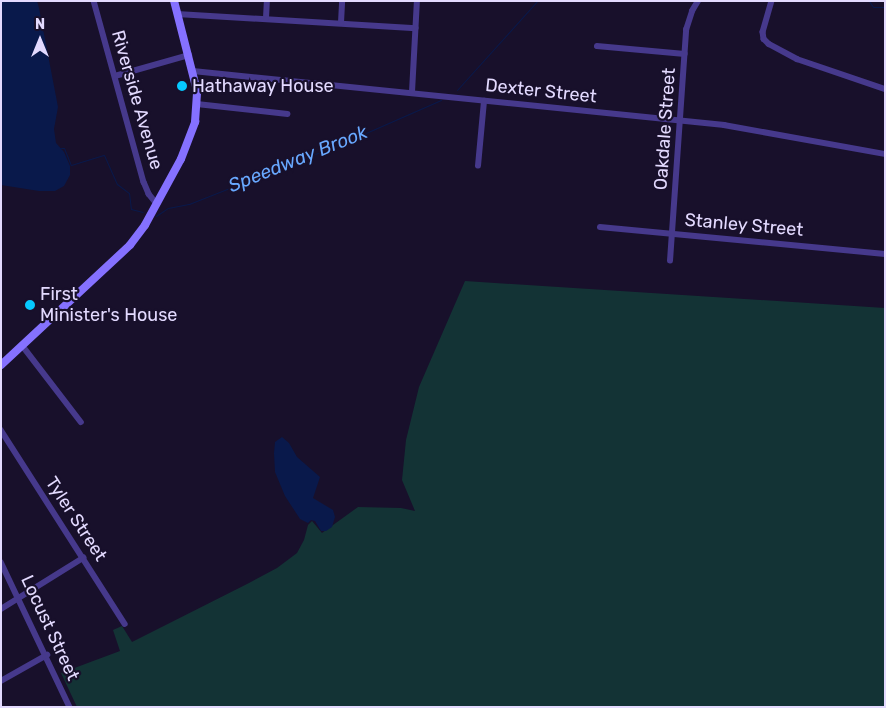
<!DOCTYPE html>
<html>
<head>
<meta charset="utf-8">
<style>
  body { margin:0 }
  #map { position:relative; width:886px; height:708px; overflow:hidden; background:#18102b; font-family:Rubik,sans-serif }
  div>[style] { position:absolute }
  .green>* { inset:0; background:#133335 }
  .water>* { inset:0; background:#09194b }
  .stream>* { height:1px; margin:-0.5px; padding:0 0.5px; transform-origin:0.5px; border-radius:0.5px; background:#09194b }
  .minor>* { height:5.5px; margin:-2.75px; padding:0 2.75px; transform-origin:2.75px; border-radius:2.75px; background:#46398c }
  .secondary>* { height:8px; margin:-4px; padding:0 4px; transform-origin:4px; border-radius:4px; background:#8571ff }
  .dots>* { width:14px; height:14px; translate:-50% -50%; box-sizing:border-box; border:2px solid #18102b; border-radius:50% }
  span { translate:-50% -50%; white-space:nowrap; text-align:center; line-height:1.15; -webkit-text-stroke:4.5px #18102b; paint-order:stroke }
  .poi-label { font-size:18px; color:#e3daff }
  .left { translate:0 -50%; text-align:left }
  .street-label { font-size:18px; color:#e3daff }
  .water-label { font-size:19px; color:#68a8ff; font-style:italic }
  .frame { position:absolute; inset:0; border:2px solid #e3daff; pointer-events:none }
  .north { position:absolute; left:15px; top:15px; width:50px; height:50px; -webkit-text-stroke:4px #18102b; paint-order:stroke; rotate:0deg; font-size:14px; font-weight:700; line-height:20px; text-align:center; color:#e3daff }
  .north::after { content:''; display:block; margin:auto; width:18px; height:22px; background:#e3daff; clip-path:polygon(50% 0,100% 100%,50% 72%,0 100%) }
</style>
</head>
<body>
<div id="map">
  <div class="green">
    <i style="clip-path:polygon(465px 281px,885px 308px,885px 707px,77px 707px,61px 673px,120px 651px,113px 630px,122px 626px,132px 642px,249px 583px,277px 568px,297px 553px,304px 540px,308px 525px,312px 521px,322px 533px,358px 507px,401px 508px,415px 511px,402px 480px,406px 440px,419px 387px)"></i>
  </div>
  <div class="water">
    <i style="clip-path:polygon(1px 1px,37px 1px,39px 8px,58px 107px,54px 129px,56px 143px,64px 152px,70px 166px,70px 175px,64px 186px,55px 191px,39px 191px,1px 185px)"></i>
    <i style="clip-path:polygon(282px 437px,289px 443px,297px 457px,320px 477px,313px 498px,333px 510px,335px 517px,332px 527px,326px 531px,321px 531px,315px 521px,311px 520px,308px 523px,300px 519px,285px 496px,275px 472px,274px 453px,275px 442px)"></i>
  </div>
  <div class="stream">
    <i style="left:869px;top:1px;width:7px;rotate:56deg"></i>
    <i style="left:873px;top:7px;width:12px"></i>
    <i style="left:457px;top:90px;width:120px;rotate:-48deg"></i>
    <i style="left:61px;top:148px;width:3px"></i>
    <i style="left:64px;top:148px;width:18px;rotate:68deg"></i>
    <i style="left:71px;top:165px;width:34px;rotate:-17deg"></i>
    <i style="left:104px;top:155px;width:32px;rotate:66deg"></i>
    <i style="left:117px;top:184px;width:15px;rotate:37deg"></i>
    <i style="left:129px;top:193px;width:16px;rotate:83deg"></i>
    <i style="left:131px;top:209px;width:12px;rotate:14deg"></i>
    <i style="left:156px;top:216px;width:14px;rotate:-34deg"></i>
    <i style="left:168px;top:208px;width:21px;rotate:-11deg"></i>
    <i style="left:189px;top:204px;width:166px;rotate:-21.6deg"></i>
    <i style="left:343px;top:143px;width:107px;rotate:-23.7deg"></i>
  </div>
  <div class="minor">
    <i style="left:94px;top:1px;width:188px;rotate:74.6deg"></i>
    <i style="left:144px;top:182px;width:13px;rotate:67deg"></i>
    <i style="left:149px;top:194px;width:13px;rotate:51deg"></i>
    <i style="left:772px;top:1px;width:32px;rotate:106deg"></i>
    <i style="left:763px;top:32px;width:7px;rotate:82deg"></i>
    <i style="left:764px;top:39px;width:7px;rotate:45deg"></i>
    <i style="left:769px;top:44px;width:32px;rotate:28deg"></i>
    <i style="left:797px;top:59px;width:93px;rotate:18.8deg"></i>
    <i style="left:177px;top:14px;width:239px;rotate:3.4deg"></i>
    <i style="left:266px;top:18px;width:17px;rotate:-87deg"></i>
    <i style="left:341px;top:23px;width:22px;rotate:-87deg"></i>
    <i style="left:597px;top:46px;width:88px;rotate:5.2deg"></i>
    <i style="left:193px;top:71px;width:534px;rotate:5.81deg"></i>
    <i style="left:724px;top:125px;width:164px;rotate:10.2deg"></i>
    <i style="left:115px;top:76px;width:77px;rotate:-15.8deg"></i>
    <i style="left:412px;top:92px;width:91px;rotate:-86.9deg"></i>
    <i style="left:197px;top:104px;width:91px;rotate:6.3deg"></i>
    <i style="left:478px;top:166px;width:65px;rotate:-84.7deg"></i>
    <i style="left:600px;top:227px;width:286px;rotate:5.4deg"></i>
    <i style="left:670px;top:261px;width:232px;rotate:-86deg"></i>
    <i style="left:686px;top:30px;width:20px;rotate:-72deg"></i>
    <i style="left:692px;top:11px;width:12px;rotate:-59deg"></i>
    <i style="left:22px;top:345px;width:97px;rotate:52.5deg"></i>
    <i style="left:1px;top:430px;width:230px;rotate:57.4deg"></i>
    <i style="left:1px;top:562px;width:161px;rotate:64.6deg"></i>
    <i style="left:1px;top:609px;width:97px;rotate:-31.9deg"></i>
    <i style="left:1px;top:681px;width:53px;rotate:-29.5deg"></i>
  </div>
  <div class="secondary">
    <i style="left:1px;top:365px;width:176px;rotate:-42.9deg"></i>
    <i style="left:130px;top:245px;width:25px;rotate:-53deg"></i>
    <i style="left:145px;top:225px;width:75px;rotate:-61.4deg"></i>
    <i style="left:181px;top:159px;width:40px;rotate:-69deg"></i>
    <i style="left:195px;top:122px;width:31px;rotate:-86deg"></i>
    <i style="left:197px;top:91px;width:93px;rotate:-104.3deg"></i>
  </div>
  <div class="dots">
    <i style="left:182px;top:86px;background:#06c9ff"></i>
    <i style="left:30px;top:305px;background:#06c9ff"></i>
  </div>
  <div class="poi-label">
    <span class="left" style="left:192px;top:86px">Hathaway House</span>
    <span class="left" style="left:40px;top:305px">First<br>Minister's House</span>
  </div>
  <div class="street-label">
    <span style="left:541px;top:91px;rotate:6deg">Dexter Street</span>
    <span style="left:137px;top:100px;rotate:74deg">Riverside Avenue</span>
    <span style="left:665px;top:129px;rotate:-86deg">Oakdale Street</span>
    <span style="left:744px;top:225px;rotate:5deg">Stanley Street</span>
    <span style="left:76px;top:519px;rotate:57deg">Tyler Street</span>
    <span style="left:50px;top:628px;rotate:65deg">Locust Street</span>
  </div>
  <div class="water-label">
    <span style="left:298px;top:159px;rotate:-22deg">Speedway Brook</span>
  </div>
  <div class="frame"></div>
  <div class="north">N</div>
</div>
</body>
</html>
